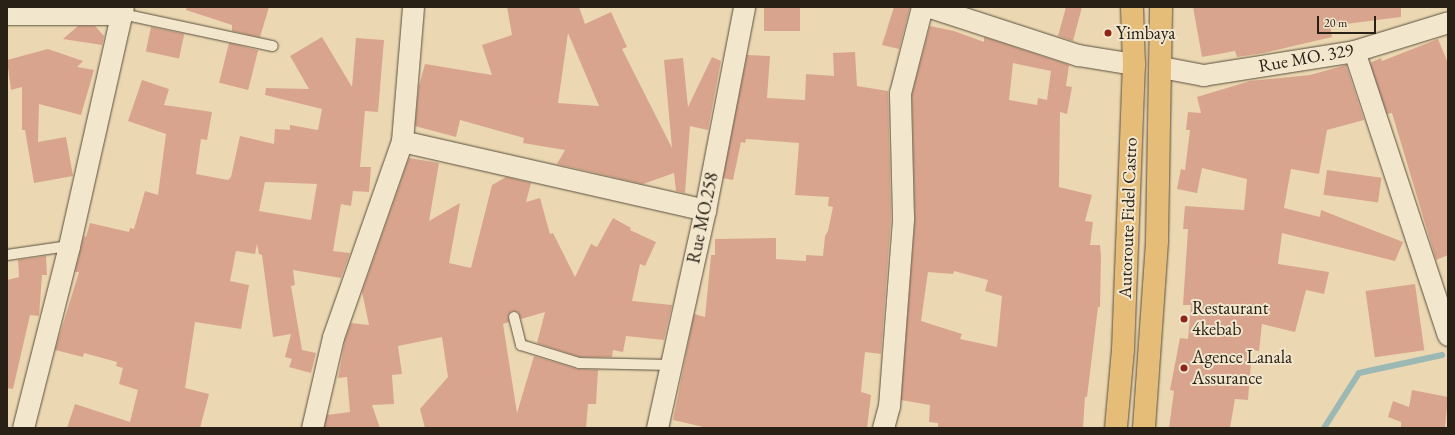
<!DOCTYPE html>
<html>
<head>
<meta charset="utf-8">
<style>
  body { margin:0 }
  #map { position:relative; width:1455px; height:435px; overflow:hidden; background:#ebd8b2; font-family:"EB Garamond",serif }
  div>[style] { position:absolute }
  .stream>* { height:6px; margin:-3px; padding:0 3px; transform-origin:3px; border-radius:3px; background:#9bb8b4 }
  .building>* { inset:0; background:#d9a48d; transform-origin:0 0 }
  .roads { filter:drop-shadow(0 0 1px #5a4e3d) drop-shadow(0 0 1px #5a4e3d) }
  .lane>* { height:10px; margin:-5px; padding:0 5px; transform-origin:5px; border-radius:5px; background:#f2e6cd }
  .street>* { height:21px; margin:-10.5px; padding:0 10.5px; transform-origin:10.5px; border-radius:10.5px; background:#f2e6cd }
  .highway>* { height:22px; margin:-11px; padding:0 11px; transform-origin:11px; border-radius:11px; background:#e6bc79 }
  .dots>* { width:11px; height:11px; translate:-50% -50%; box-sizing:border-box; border:2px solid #f2e6cd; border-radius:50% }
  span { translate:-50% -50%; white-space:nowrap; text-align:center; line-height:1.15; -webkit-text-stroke:4px #f2e6cd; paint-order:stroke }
  .poi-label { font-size:18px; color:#292016 }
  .left { translate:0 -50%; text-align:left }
  .street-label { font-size:18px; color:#292016 }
  .frame { position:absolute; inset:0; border:8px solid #292016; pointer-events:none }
  .scale { position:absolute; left:1317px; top:16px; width:59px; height:18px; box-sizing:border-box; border:2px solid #292016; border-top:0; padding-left:5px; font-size:12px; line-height:14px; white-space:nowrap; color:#292016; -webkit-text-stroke:3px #f2e6cd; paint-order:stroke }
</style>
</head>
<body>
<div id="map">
  <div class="stream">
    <i style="left:1324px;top:428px;width:65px;rotate:-57.5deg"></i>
    <i style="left:1359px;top:373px;width:85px;rotate:-12.2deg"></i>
  </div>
  <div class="building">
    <i style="clip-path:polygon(187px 7px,269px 7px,260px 37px,232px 31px,232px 25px,186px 10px)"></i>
    <i style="clip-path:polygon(evenodd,507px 7px,579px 7px,585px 24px,611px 12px,627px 47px,622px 49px,672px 148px,664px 60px,683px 58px,688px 107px,712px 57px,721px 61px,708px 130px,690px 126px,685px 193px,676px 191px,674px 173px,643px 184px,557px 164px,565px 150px,523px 143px,524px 138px,460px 120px,456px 137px,415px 126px,419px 86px,425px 64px,492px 75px,482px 45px,512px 35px,507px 7px,568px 33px,599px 106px,558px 103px,568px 33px)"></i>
    <i style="left:764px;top:7px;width:36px;height:24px"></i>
    <i style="clip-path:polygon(894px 7px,910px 7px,899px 49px,882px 45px)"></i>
    <i style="clip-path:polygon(1066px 7px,1082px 7px,1073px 41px,1058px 36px)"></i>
    <i style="clip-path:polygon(1193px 7px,1401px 7px,1401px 17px,1330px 26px,1332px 37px,1264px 53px,1237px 57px,1235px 51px,1202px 57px)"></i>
    <i style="clip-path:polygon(78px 26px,95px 26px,104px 36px,102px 45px,63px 39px)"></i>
    <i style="clip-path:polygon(evenodd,930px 26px,954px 31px,984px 42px,984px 37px,1069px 65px,1066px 86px,1072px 87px,1067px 114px,1060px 112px,1059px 187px,1092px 195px,1085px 221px,1093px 222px,1090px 245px,1100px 245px,1101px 256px,1100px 307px,1098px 307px,1087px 397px,1085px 397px,1083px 428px,938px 428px,938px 423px,929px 422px,930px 405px,901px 400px,915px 219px,912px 94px,930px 26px,1013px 63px,1051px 71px,1047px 100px,1038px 98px,1037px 105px,1009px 100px,1013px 63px,930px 26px,954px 271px,988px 280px,985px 291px,1002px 296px,997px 347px,960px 339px,962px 334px,921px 321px,928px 272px,953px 274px,954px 271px)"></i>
    <i style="left:151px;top:27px;width:34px;height:25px;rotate:12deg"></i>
    <i style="clip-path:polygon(evenodd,322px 37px,352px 87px,356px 38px,384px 40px,378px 112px,365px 111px,360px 167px,371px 167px,369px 192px,353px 191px,351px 206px,341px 204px,333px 251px,350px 253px,341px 278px,293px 270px,295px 285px,291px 286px,302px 350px,316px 353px,311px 373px,289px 367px,292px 359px,285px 357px,291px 334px,273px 337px,262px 255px,259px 254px,257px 244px,255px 254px,236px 251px,230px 281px,249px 285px,241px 329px,195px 322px,185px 388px,209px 394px,200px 428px,67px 428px,75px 404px,130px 422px,138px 390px,119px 384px,123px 368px,116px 366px,117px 362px,84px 353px,83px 357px,55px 350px,79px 272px,75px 272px,84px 236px,86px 237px,90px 223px,129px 232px,130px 228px,134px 229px,145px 191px,158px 195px,166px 134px,128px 121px,142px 80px,169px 89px,164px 105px,212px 112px,207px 140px,201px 139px,196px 174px,228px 180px,231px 177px,240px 136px,274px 144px,275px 129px,290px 130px,290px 125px,318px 130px,322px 109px,265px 95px,266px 88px,309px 89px,290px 56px,322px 37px,265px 182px,317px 184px,311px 220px,259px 211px,265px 182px)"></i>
    <i style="clip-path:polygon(1438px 39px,1448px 63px,1448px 255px,1436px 260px,1392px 113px,1387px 114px,1370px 63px,1381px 58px,1382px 61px)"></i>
    <i style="left:229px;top:43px;width:30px;height:41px;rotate:14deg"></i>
    <i style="clip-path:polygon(48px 49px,83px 61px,77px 67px,94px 70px,81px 115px,39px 104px,38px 142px,66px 137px,73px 176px,34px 183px,25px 130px,22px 130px,22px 87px,11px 90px,7px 60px)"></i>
    <i style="clip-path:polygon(855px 52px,857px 86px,888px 91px,891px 218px,881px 354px,865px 352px,861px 392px,871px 395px,867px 428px,708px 428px,673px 420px,694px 314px,705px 317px,711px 255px,715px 255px,715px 239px,776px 238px,776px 259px,806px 261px,806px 255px,823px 256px,825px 236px,828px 231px,833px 207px,828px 206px,829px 197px,795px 195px,799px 143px,746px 139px,745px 143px,741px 142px,733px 180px,723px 178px,747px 55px,770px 56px,767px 98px,805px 100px,806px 74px,834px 76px,833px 53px)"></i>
    <i style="clip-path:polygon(1346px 65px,1364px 120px,1327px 130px,1319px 174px,1291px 169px,1284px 208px,1320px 217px,1321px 210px,1403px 242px,1395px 261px,1282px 233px,1278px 264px,1329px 272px,1324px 294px,1306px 290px,1295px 332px,1262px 324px,1259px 351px,1252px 350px,1248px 400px,1235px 399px,1230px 428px,1169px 428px,1174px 391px,1170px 390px,1180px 338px,1188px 339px,1191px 305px,1183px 305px,1188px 229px,1183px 229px,1185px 206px,1244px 210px,1247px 179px,1202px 168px,1197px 193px,1177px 189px,1181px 169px,1185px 170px,1190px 130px,1186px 130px,1188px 112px,1201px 113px,1197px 97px,1250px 81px,1310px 75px)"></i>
    <i style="clip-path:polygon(409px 158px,439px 163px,429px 221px,460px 203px,449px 263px,471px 268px,492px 185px,506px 177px,531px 183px,526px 202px,540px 198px,550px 234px,553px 233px,575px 277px,591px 244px,597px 247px,613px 218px,631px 228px,630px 230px,656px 242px,645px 266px,640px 264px,632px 301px,672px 305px,664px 340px,626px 336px,623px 352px,613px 350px,612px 357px,580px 357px,537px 343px,545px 312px,521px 319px,518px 312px,512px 311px,508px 315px,509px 322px,503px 324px,517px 413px,534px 356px,577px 369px,598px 370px,596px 404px,588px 404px,586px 428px,425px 428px,420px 409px,448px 377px,442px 337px,398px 346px,402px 374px,392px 375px,394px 404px,372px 405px,380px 428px,324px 428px,327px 415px,350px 412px,347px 377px,338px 378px,345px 340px,351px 323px,369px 325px,362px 292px)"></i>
    <i style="left:1327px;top:170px;width:55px;height:25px;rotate:8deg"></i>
    <i style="clip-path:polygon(46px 256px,47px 275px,42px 275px,39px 316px,30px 315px,13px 389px,7px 388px,7px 280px,19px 277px,18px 260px)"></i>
    <i style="left:1415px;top:284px;width:67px;height:50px;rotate:82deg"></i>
    <i style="clip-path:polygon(1412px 390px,1448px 397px,1445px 428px,1401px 428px,1401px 422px,1388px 417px,1393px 401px,1409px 407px)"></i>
  </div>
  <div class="roads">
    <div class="lane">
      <i style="left:122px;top:14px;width:154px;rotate:12deg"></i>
      <i style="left:7px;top:255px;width:63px;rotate:-8.3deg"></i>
      <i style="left:514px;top:317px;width:29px;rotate:76deg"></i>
      <i style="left:521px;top:345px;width:61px;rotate:17.2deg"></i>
      <i style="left:579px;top:363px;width:92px;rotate:1.2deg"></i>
    </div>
    <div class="street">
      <i style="left:930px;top:7px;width:156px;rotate:18deg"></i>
      <i style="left:1078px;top:55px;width:57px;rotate:9.1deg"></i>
      <i style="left:7px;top:14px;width:115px"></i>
      <i style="left:1354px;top:51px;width:299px;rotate:71.7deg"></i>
      <i style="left:1161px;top:67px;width:43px;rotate:10.8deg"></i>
      <i style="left:1203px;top:75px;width:153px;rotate:-9deg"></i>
      <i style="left:1354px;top:51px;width:98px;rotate:-17.1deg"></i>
      <i style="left:402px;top:141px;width:311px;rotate:12.8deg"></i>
      <i style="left:23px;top:428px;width:188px;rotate:-75.8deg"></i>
      <i style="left:69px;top:246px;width:245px;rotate:-77.3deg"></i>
      <i style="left:312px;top:428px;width:93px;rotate:-77deg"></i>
      <i style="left:333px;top:337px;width:208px;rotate:-70.6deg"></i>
      <i style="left:402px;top:141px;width:134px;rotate:-85.3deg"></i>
      <i style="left:657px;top:428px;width:223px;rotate:-77.6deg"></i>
      <i style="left:705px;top:210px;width:207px;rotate:-79.1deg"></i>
      <i style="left:883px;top:428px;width:23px;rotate:-75deg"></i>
      <i style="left:889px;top:406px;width:189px;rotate:-85.7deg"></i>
      <i style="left:903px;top:218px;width:125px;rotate:-91.4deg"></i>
      <i style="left:900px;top:93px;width:89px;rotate:-75.7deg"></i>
    </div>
    <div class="highway">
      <i style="left:1116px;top:428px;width:78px;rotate:-84.9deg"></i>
      <i style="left:1123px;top:350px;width:286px;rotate:-87.8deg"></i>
      <i style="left:1134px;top:64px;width:57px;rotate:-92deg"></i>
      <i style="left:1144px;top:428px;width:188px;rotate:-86deg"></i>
      <i style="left:1157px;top:240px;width:233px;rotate:-89deg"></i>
    </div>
  </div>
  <div class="dots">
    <i style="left:1108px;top:33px;background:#8f2418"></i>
    <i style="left:1184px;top:319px;background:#8f2418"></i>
    <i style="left:1184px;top:368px;background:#8f2418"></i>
  </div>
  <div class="poi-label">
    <span class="left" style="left:1116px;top:33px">Yimbaya</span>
    <span class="left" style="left:1192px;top:319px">Restaurant<br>4kebab</span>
    <span class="left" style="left:1192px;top:368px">Agence Lanala<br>Assurance</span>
  </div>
  <div class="street-label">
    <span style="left:1306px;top:58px;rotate:-10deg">Rue MO. 329</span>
    <span style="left:703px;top:218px;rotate:-78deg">Rue MO.258</span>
    <span style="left:1128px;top:218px;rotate:-88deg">Autoroute Fidel Castro</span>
  </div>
  <div class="frame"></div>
  <div class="scale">20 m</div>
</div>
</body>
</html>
